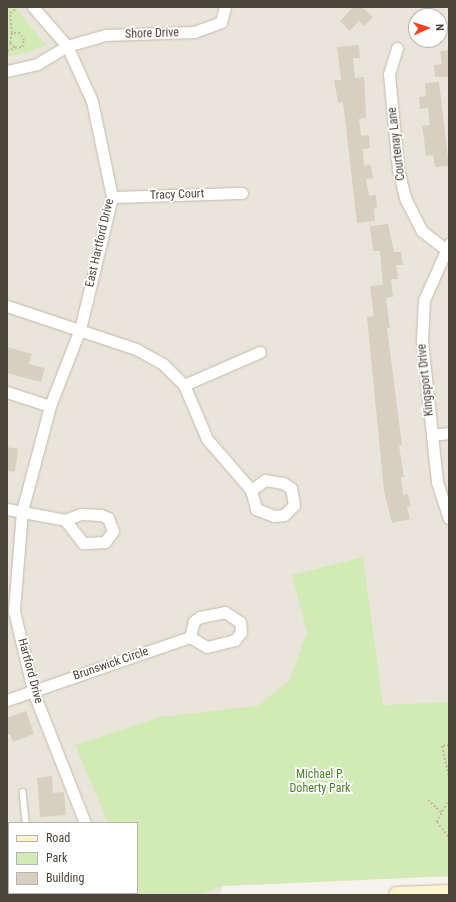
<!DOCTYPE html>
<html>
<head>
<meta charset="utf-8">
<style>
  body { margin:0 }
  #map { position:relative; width:456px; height:902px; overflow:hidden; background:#f6f3ec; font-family:"Roboto Condensed",sans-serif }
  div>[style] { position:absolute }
  .residential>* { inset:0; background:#eae5da }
  .green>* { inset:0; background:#d2eab5 }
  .building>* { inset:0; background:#d8cfc1 }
  .path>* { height:2px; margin-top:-1px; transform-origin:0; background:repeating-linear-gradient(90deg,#c4b79f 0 2px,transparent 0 4px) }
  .roads { filter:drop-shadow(0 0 1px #c2bbae) drop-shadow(0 0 1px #c2bbae) }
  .lane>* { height:5.5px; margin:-2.75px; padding:0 2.75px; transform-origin:2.75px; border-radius:2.75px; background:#fff }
  .street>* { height:11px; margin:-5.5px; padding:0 5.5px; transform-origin:5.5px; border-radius:5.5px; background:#fff }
  .secondary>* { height:16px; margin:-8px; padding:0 8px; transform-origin:8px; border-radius:8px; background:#fff3cd }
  span { translate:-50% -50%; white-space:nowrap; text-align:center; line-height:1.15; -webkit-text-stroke:3.5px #fff; paint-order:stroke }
  .street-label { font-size:12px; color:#4b4439 }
  .park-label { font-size:12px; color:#4a7f2a }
  .frame { position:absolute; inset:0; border:8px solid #4b4439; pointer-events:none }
  .legend { position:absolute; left:8px; top:822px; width:130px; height:72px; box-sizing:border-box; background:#fff; border:1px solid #b7b4b0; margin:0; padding:5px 7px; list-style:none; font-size:12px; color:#4b4439 }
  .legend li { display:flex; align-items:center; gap:8px; height:20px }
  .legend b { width:20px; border:1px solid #b7b4b0 }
  .north { position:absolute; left:408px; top:8px; width:40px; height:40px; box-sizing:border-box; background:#fff; border:1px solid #b7b4b0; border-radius:50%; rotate:87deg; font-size:11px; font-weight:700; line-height:16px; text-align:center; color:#4b4439 }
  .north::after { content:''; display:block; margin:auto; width:14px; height:18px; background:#fc3f1d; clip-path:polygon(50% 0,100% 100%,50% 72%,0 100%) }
</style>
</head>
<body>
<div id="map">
  <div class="residential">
    <i style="clip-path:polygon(evenodd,7px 7px,449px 7px,449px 876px,223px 886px,219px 895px,7px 895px,7px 7px,416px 16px,440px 16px,440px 40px,416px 40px,416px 16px,7px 7px,9px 823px,137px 823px,137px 893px,9px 893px,9px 823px)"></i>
  </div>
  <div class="green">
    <i style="clip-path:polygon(7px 7px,15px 7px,46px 45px,24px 54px,7px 56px)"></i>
    <i style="clip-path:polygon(363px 557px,383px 705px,449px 702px,449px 876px,223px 886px,198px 895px,138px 895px,137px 823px,108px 823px,75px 745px,160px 717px,257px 706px,289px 681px,307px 632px,292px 575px)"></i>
  </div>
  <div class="building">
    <i style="clip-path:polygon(353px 7px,362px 7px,373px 17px,364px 26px,359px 21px,350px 31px,340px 21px)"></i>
    <i style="clip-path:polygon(359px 45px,360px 58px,353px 58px,355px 78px,364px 77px,365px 90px,366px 118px,359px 119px,361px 136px,369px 135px,370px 148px,363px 149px,364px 166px,371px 165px,373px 178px,366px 179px,369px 196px,376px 195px,377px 208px,374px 209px,375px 221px,357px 223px,343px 102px,338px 103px,334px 80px,341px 80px,337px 47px)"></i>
    <i style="clip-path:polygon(449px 50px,449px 77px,435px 77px,434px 65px,442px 64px,440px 51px)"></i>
    <i style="clip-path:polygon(439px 82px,449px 166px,435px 167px,433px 155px,426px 156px,424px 139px,422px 126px,430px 125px,428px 108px,420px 109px,419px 97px,426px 96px,425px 83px)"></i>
    <i style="clip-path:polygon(388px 224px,394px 252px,401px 252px,403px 265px,396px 265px,398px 279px,391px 279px,393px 297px,386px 298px,390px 328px,387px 328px,402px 445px,399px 446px,404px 477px,401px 477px,403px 495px,408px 494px,411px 506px,407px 507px,410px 519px,392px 523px,384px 491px,367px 317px,374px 316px,370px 286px,383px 285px,380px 251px,373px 251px,370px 226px)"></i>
    <i style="clip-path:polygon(7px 347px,32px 354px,29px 364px,45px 368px,41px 382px,7px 373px)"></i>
    <i style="clip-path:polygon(7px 447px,18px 449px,15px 472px,7px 471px)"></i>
    <i style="clip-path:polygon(26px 711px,34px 734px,13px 742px,10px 734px,7px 735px,7px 718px)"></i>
    <i style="clip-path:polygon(52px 776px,53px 793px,64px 792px,66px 815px,40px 817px,37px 778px)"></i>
  </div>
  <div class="path">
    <i style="left:12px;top:33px;width:10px;rotate:101deg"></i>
    <i style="left:10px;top:43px;width:7px;rotate:45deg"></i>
    <i style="left:15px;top:48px;width:7px;rotate:-8deg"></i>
    <i style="left:22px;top:47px;width:7px;rotate:-74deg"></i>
    <i style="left:24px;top:40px;width:8px;rotate:-120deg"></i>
    <i style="left:20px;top:33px;width:8px;rotate:180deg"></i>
    <i style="left:12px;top:33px;width:20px;rotate:-96deg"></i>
    <i style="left:10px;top:13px;width:7px;rotate:-34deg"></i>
    <i style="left:7px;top:51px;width:9px;rotate:-21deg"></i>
    <i style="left:449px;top:745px;width:7px;rotate:172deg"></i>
    <i style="left:442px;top:746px;width:32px;rotate:77deg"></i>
    <i style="left:449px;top:799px;width:26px;rotate:118deg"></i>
    <i style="left:437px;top:822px;width:20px;rotate:53deg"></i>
    <i style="left:428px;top:800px;width:18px;rotate:43deg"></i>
  </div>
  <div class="roads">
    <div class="lane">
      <i style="left:23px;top:792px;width:31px;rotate:84deg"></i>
      <i style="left:54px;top:893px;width:2px;rotate:90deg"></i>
    </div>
    <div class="street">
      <i style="left:33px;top:7px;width:52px;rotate:48.9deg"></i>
      <i style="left:67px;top:46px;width:60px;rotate:65.6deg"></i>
      <i style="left:92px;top:101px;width:98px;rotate:78.2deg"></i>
      <i style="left:112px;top:197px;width:136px;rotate:103.6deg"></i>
      <i style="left:80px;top:329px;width:83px;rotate:111.3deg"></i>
      <i style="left:50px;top:406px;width:109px;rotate:104.9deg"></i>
      <i style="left:22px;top:511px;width:100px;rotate:94.6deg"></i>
      <i style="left:14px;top:611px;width:82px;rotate:76.6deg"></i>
      <i style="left:33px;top:691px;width:142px;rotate:68.5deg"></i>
      <i style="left:397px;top:48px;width:27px;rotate:107deg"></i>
      <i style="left:389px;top:74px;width:95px;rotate:84.6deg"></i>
      <i style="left:398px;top:169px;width:30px;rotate:76deg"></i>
      <i style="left:405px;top:198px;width:37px;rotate:63deg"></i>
      <i style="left:422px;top:231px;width:29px;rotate:38deg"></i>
      <i style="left:7px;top:71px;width:31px;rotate:-13deg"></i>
      <i style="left:37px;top:64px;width:35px;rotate:-31deg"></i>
      <i style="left:67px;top:46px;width:40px;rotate:-16deg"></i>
      <i style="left:105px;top:35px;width:89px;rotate:-1.9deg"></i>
      <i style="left:194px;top:32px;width:29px;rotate:-20deg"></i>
      <i style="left:221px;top:22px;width:16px;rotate:-75deg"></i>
      <i style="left:112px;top:197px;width:130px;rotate:-1.8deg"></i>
      <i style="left:449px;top:244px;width:61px;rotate:114.1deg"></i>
      <i style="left:424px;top:300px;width:41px;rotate:92.8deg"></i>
      <i style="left:422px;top:341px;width:142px;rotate:83.9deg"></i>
      <i style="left:437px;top:482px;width:38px;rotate:72deg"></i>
      <i style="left:7px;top:306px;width:136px;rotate:18.4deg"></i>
      <i style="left:136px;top:349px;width:31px;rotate:29deg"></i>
      <i style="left:163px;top:364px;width:30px;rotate:45deg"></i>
      <i style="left:184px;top:385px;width:59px;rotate:66.9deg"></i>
      <i style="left:207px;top:439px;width:67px;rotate:49.2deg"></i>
      <i style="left:251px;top:490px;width:20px;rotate:75deg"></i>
      <i style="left:256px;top:509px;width:19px;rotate:21deg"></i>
      <i style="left:274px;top:516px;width:10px;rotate:-6deg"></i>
      <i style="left:284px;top:515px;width:14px;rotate:-45deg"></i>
      <i style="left:294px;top:505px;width:17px;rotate:-100deg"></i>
      <i style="left:291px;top:488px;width:9px;rotate:-148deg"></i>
      <i style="left:283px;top:483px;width:18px;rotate:-171deg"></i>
      <i style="left:265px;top:480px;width:17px;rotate:144deg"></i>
      <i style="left:184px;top:385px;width:83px;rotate:-23.5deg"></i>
      <i style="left:7px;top:392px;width:45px;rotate:18deg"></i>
      <i style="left:432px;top:435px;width:17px;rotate:-7deg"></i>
      <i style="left:7px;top:509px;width:59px;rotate:10.7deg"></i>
      <i style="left:65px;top:520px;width:17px;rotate:-21deg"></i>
      <i style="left:81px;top:514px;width:20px;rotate:3deg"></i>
      <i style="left:101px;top:515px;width:8px;rotate:23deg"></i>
      <i style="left:108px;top:518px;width:14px;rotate:69deg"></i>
      <i style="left:113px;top:531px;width:14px;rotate:126deg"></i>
      <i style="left:105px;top:542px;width:22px;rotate:177deg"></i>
      <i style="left:83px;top:543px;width:29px;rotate:-128deg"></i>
      <i style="left:7px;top:700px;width:194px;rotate:-19deg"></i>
      <i style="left:190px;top:637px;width:16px;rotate:-76deg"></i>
      <i style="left:194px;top:621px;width:7px;rotate:-34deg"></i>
      <i style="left:200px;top:617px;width:25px;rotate:-11deg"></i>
      <i style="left:225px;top:612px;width:18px;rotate:34deg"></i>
      <i style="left:240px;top:622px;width:10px;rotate:84deg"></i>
      <i style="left:241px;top:632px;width:10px;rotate:127deg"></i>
      <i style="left:235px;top:640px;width:29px;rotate:166deg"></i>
      <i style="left:207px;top:647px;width:20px;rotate:-150deg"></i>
      <i style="left:7px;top:838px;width:2px"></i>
      <i style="left:115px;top:893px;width:2px;rotate:63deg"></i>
    </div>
    <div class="secondary">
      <i style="left:397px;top:895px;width:52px;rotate:-2.2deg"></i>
    </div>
  </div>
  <div class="street-label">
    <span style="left:152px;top:34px;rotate:-2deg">Shore Drive</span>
    <span style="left:397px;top:144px;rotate:-97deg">Courtenay Lane</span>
    <span style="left:177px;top:195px;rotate:-2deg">Tracy Court</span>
    <span style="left:100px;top:243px;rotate:-77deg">East Hartford Drive</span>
    <span style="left:426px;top:380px;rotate:-96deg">Kingsport Drive</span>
    <span style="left:111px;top:664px;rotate:-19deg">Brunswick Circle</span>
    <span style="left:30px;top:671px;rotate:75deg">Hartford Drive</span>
  </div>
  <div class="park-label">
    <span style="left:320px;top:782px">Michael P.<br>Doherty Park</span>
  </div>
  <div class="frame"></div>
  <ul class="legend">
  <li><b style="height:5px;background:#fff3cd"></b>Road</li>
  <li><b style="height:11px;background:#d2eab5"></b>Park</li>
  <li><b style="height:11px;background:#d8cfc1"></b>Building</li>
  </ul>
  <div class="north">N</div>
</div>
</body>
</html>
